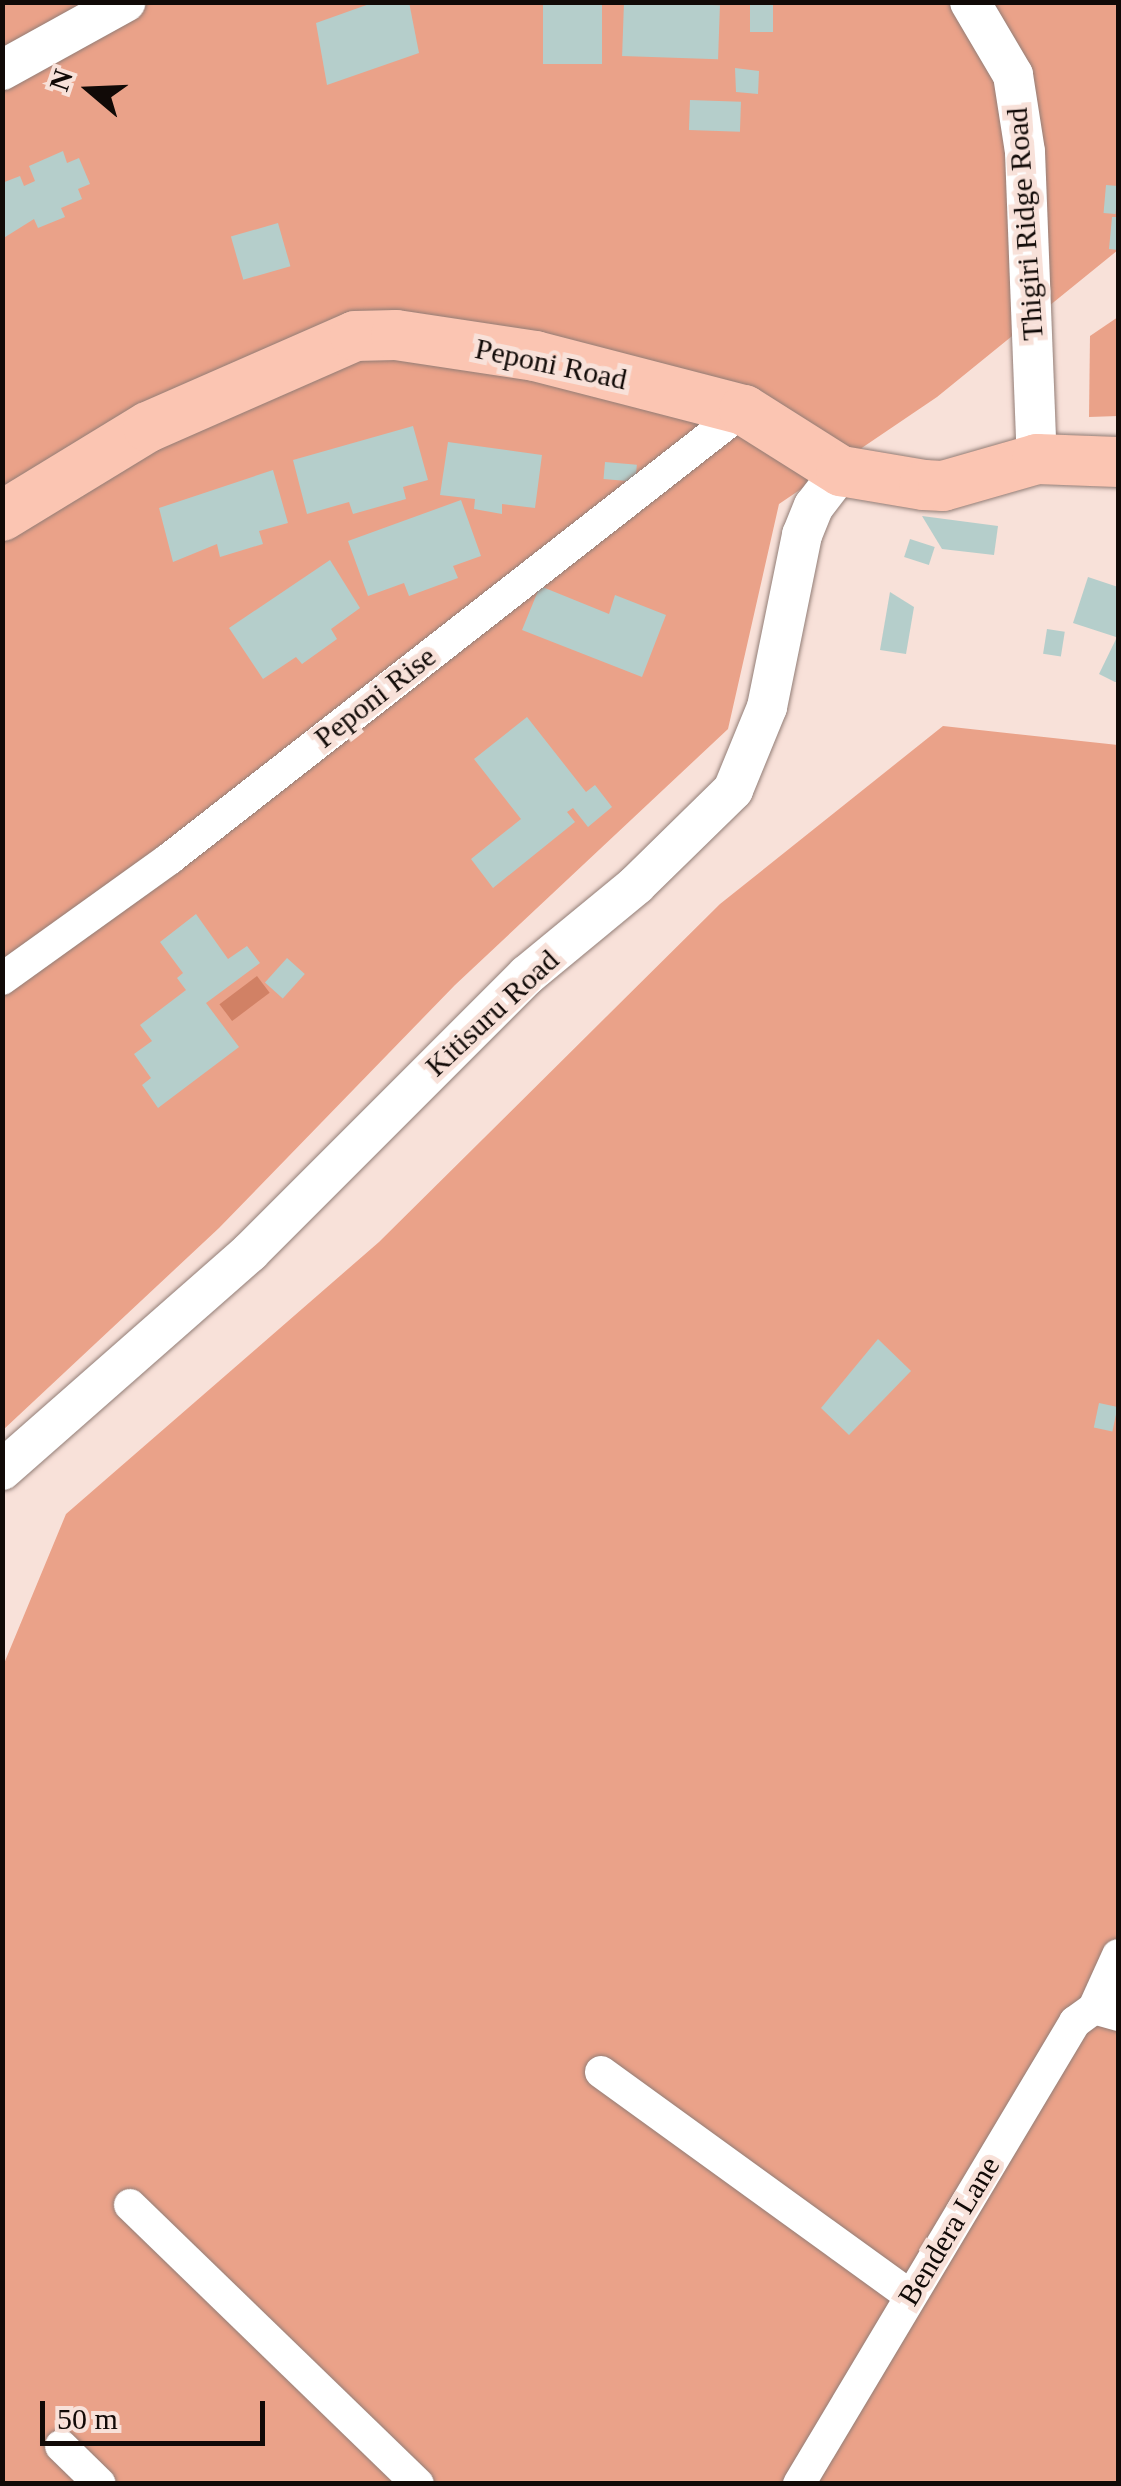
<!DOCTYPE html>
<html>
<head>
<meta charset="utf-8">
<style>
  body { margin:0 }
  #map { position:relative; width:1121px; height:2486px; overflow:hidden; background:#f8e1d9; font-family:"Times New Roman",serif }
  div>[style] { position:absolute }
  .green>* { inset:0; background:#eaa289 }
  .water>* { inset:0; background:#d18165; transform-origin:0 0 }
  .building>* { inset:0; background:#b5cecb; transform-origin:0 0 }
  .roads { filter:drop-shadow(0 0 2px #927d76) drop-shadow(0 0 2px #927d76) }
  .minor>* { height:32px; margin:-16px; padding:0 16px; transform-origin:16px; border-radius:16px; background:#fff }
  .tertiary>* { height:40px; margin:-20px; padding:0 20px; transform-origin:20px; border-radius:20px; background:#fff }
  .primary>* { height:50px; margin:-25px; padding:0 25px; transform-origin:25px; border-radius:25px; background:#fbc5b2 }
  span { translate:-50% -50%; white-space:nowrap; text-align:center; line-height:1.15; -webkit-text-stroke:10px #f8e1d9; paint-order:stroke }
  .street-label { font-size:30px; color:#110a07 }
  .frame { position:absolute; inset:0; border:5px solid #110a07; pointer-events:none }
  .north { position:absolute; left:40px; top:40px; width:100px; height:100px; -webkit-text-stroke:8px #f8e1d9; paint-order:stroke; rotate:289deg; font-size:28px; font-weight:700; line-height:40px; text-align:center; color:#110a07 }
  .north::after { content:''; display:block; margin:auto; width:35px; height:45px; background:#110a07; clip-path:polygon(50% 0,100% 100%,50% 72%,0 100%) }
  .scale { position:absolute; left:40px; top:2401px; width:225px; height:45px; box-sizing:border-box; border:5px solid #110a07; border-top:0; padding-left:12px; font-size:30px; line-height:35px; white-space:nowrap; color:#110a07; -webkit-text-stroke:8px #f8e1d9; paint-order:stroke }
</style>
</head>
<body>
<div id="map">
  <div class="green">
    <i style="clip-path:polygon(3px 3px,1118px 3px,1118px 250px,937px 397px,779px 504px,728px 729px,455px 985px,219px 1228px,3px 1430px)"></i>
    <i style="clip-path:polygon(1118px 317px,1118px 416px,1089px 417px,1090px 336px)"></i>
    <i style="clip-path:polygon(943px 726px,1118px 745px,1118px 2483px,3px 2484px,3px 1666px,66px 1514px,379px 1242px,720px 904px)"></i>
  </div>
  <div class="water">
    <i style="left:257px;top:976px;width:21px;height:47px;rotate:53deg"></i>
  </div>
  <div class="building">
    <i style="clip-path:polygon(375px 2px,409px 2px,419px 53px,327px 85px,316px 23px)"></i>
    <i style="left:543px;top:2px;width:59px;height:62px"></i>
    <i style="left:624px;top:2px;width:96px;height:54px;rotate:2deg"></i>
    <i style="left:750px;top:2px;width:23px;height:30px"></i>
    <i style="clip-path:polygon(735px 68px,759px 71px,758px 94px,736px 92px)"></i>
    <i style="left:690px;top:100px;width:51px;height:30px;rotate:2deg"></i>
    <i style="clip-path:polygon(63px 151px,67px 163px,79px 158px,90px 184px,78px 189px,82px 199px,61px 208px,65px 217px,38px 228px,34px 219px,2px 239px,2px 183px,20px 176px,24px 186px,35px 181px,29px 166px)"></i>
    <i style="left:1106px;top:185px;width:12px;height:28px;rotate:5deg"></i>
    <i style="clip-path:polygon(1112px 217px,1118px 217px,1118px 250px,1109px 249px)"></i>
    <i style="left:278px;top:223px;width:45px;height:49px;rotate:74deg"></i>
    <i style="clip-path:polygon(413px 426px,428px 480px,403px 487px,406px 499px,353px 514px,349px 502px,307px 514px,293px 460px)"></i>
    <i style="clip-path:polygon(448px 442px,542px 455px,535px 508px,502px 504px,502px 514px,474px 509px,475px 499px,440px 495px)"></i>
    <i style="left:605px;top:462px;width:32px;height:17px;rotate:5deg"></i>
    <i style="clip-path:polygon(273px 470px,288px 523px,259px 531px,263px 544px,220px 557px,217px 544px,173px 562px,159px 508px)"></i>
    <i style="clip-path:polygon(461px 500px,481px 556px,453px 566px,458px 578px,409px 596px,404px 583px,368px 596px,348px 541px)"></i>
    <i style="clip-path:polygon(922px 516px,998px 526px,994px 555px,942px 549px)"></i>
    <i style="left:910px;top:539px;width:26px;height:19px;rotate:18deg"></i>
    <i style="clip-path:polygon(330px 560px,360px 608px,331px 629px,337px 639px,302px 664px,296px 657px,263px 679px,229px 628px)"></i>
    <i style="clip-path:polygon(1088px 577px,1118px 587px,1116px 637px,1073px 623px)"></i>
    <i style="clip-path:polygon(540px 586px,609px 614px,615px 595px,666px 615px,642px 677px,522px 630px)"></i>
    <i style="clip-path:polygon(890px 592px,914px 607px,906px 654px,880px 650px)"></i>
    <i style="left:1047px;top:629px;width:18px;height:25px;rotate:9deg"></i>
    <i style="clip-path:polygon(1118px 635px,1118px 682px,1115px 682px,1099px 674px)"></i>
    <i style="clip-path:polygon(527px 717px,586px 792px,595px 785px,612px 807px,588px 827px,573px 808px,567px 812px,575px 822px,493px 888px,471px 859px,521px 819px,474px 759px)"></i>
    <i style="clip-path:polygon(196px 914px,228px 959px,247px 946px,260px 963px,206px 1003px,239px 1047px,158px 1108px,142px 1085px,151px 1078px,134px 1054px,152px 1041px,140px 1025px,186px 990px,177px 978px,183px 973px,160px 942px)"></i>
    <i style="left:287px;top:958px;width:24px;height:33px;rotate:42deg"></i>
    <i style="clip-path:polygon(878px 1339px,911px 1371px,849px 1435px,821px 1408px)"></i>
    <i style="left:1099px;top:1403px;width:19px;height:25px;rotate:12deg"></i>
  </div>
  <div class="roads">
    <div class="minor">
      <i style="left:2px;top:979px;width:206px;rotate:-35.7deg"></i>
      <i style="left:169px;top:859px;width:730px;rotate:-37.99deg"></i>
      <i style="left:1094px;top:2008px;width:58px;rotate:-65.6deg"></i>
      <i style="left:601px;top:2072px;width:382px;rotate:35.9deg"></i>
      <i style="left:130px;top:2205px;width:401px;rotate:44.1deg"></i>
      <i style="left:61px;top:2446px;width:54px;rotate:44.3deg"></i>
      <i style="left:799px;top:2484px;width:538px;rotate:-59.15deg"></i>
      <i style="left:1075px;top:2022px;width:24px;rotate:-36deg"></i>
      <i style="left:1094px;top:2008px;width:25px;rotate:16deg"></i>
    </div>
    <div class="tertiary">
      <i style="left:970px;top:2px;width:85px;rotate:59.5deg"></i>
      <i style="left:1013px;top:75px;width:78px;rotate:81.1deg"></i>
      <i style="left:1025px;top:152px;width:307px;rotate:87.8deg"></i>
      <i style="left:2px;top:70px;width:141px;rotate:-28.9deg"></i>
      <i style="left:2px;top:1470px;width:330px;rotate:-41.3deg"></i>
      <i style="left:250px;top:1252px;width:392px;rotate:-45deg"></i>
      <i style="left:527px;top:975px;width:141px;rotate:-39.5deg"></i>
      <i style="left:636px;top:885px;width:136px;rotate:-44.4deg"></i>
      <i style="left:733px;top:790px;width:90px;rotate:-67.7deg"></i>
      <i style="left:767px;top:707px;width:176px;rotate:-78.5deg"></i>
      <i style="left:802px;top:535px;width:31px;rotate:-68deg"></i>
      <i style="left:814px;top:506px;width:44px;rotate:-52.4deg"></i>
    </div>
    <div class="primary">
      <i style="left:2px;top:516px;width:171px;rotate:-31.4deg"></i>
      <i style="left:148px;top:427px;width:226px;rotate:-23.7deg"></i>
      <i style="left:355px;top:336px;width:41px;rotate:-1.4deg"></i>
      <i style="left:396px;top:335px;width:141px;rotate:8.6deg"></i>
      <i style="left:535px;top:356px;width:216px;rotate:14.5deg"></i>
      <i style="left:744px;top:410px;width:115px;rotate:32.2deg"></i>
      <i style="left:841px;top:471px;width:84px;rotate:9.6deg"></i>
      <i style="left:924px;top:485px;width:19px;rotate:3deg"></i>
      <i style="left:943px;top:486px;width:98px;rotate:-16deg"></i>
      <i style="left:1037px;top:459px;width:81px;rotate:2.1deg"></i>
    </div>
  </div>
  <div class="street-label">
    <span style="left:1025px;top:224px;rotate:-94deg">Thigiri Ridge Road</span>
    <span style="left:551px;top:364px;rotate:12deg">Peponi Road</span>
    <span style="left:375px;top:697px;rotate:-38deg">Peponi Rise</span>
    <span style="left:492px;top:1013px;rotate:-43deg">Kitisuru Road</span>
    <span style="left:949px;top:2231px;rotate:-59deg">Bendera Lane</span>
  </div>
  <div class="frame"></div>
  <div class="north">N</div>
  <div class="scale">50 m</div>
</div>
</body>
</html>
